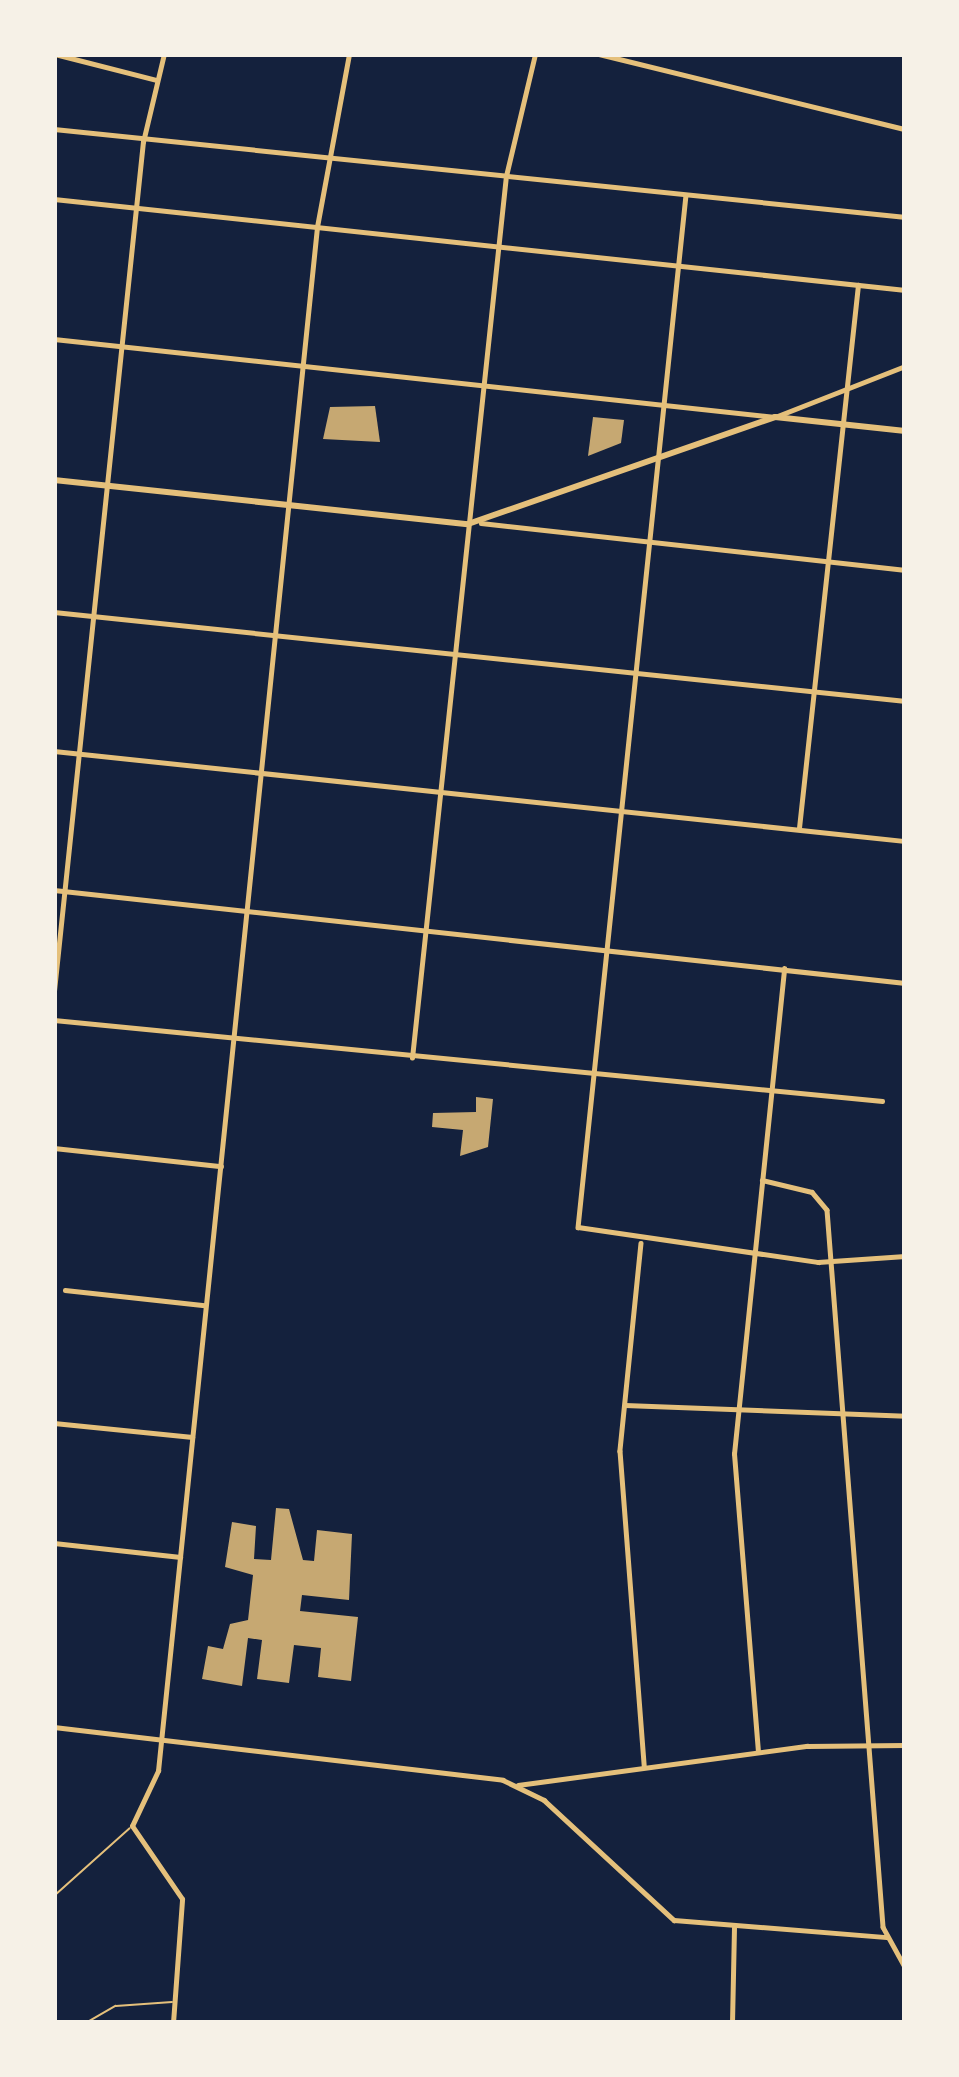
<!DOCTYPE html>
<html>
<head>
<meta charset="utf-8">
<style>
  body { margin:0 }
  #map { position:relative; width:959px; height:2077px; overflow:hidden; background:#14213d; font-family:"Zilla Slab",serif }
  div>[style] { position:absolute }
  .building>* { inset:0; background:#c6a872 }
  .service>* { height:1.5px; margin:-0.75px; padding:0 0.75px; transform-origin:0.75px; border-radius:0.75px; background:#e5c07b }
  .minor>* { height:4.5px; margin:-2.25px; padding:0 2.25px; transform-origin:2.25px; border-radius:2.25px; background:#e5c07b }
  .tertiary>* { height:4.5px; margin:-2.25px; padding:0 2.25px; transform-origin:2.25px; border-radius:2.25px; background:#e5c07b }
  .primary>* { height:6px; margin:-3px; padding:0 3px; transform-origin:3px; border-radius:3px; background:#e5c07b }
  span { translate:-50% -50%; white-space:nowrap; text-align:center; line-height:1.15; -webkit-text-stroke:9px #f6f1e7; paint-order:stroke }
  .frame { position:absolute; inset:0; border:57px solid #f6f1e7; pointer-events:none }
</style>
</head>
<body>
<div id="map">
  <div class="building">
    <i style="clip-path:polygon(375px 406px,380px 442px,323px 439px,330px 407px)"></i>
    <i style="clip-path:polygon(593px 417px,624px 420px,621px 443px,588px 456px)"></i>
    <i style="clip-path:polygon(476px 1097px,493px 1099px,488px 1147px,460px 1156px,463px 1130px,432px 1127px,433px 1113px,476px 1112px)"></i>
    <i style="clip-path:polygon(276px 1508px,289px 1509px,303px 1560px,314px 1561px,317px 1530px,352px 1534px,349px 1600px,302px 1595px,300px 1611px,358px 1617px,351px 1681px,318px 1677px,321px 1648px,294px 1645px,289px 1683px,257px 1679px,262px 1640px,248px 1638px,242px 1686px,202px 1679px,208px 1646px,223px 1649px,230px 1624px,248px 1620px,253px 1575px,225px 1567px,232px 1522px,256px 1526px,254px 1559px,271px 1560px)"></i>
  </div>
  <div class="service">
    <i style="left:54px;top:1896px;width:101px;rotate:-41.8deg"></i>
    <i style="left:86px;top:2023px;width:34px;rotate:-30deg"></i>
    <i style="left:116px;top:2006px;width:56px;rotate:-4.1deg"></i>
  </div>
  <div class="minor">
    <i style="left:55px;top:54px;width:105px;rotate:14.3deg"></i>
    <i style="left:599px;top:54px;width:315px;rotate:13.8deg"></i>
    <i style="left:54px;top:129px;width:856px;rotate:5.9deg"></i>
    <i style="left:686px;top:195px;width:1038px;rotate:95.97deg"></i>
    <i style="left:578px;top:1227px;width:243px;rotate:8.3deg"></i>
    <i style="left:818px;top:1262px;width:87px;rotate:-3.9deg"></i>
    <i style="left:54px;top:199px;width:856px;rotate:6.1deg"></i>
    <i style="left:481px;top:523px;width:427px;rotate:6.3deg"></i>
    <i style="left:54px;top:612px;width:856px;rotate:5.97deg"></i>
    <i style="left:54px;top:751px;width:856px;rotate:6.04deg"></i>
    <i style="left:799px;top:828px;width:546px;rotate:-83.8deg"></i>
    <i style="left:54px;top:890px;width:856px;rotate:6.24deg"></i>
    <i style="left:54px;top:991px;width:854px;rotate:-84.02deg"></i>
    <i style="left:143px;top:142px;width:90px;rotate:-76.6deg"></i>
    <i style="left:54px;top:1020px;width:832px;rotate:5.59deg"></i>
    <i style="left:412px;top:1058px;width:887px;rotate:-83.92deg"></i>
    <i style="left:506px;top:176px;width:125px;rotate:-76.6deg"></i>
    <i style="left:54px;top:1148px;width:168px;rotate:6.2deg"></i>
    <i style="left:762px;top:1180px;width:51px;rotate:13.5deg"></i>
    <i style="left:812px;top:1192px;width:23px;rotate:50deg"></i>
    <i style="left:827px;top:1210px;width:719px;rotate:85.53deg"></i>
    <i style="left:883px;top:1927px;width:46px;rotate:61.2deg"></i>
    <i style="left:641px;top:1243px;width:209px;rotate:95.8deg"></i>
    <i style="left:620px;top:1451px;width:316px;rotate:85.6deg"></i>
    <i style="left:65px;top:1290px;width:140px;rotate:6.2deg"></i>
    <i style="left:625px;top:1405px;width:280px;rotate:2.2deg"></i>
    <i style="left:54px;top:1423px;width:139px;rotate:5.8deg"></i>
    <i style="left:54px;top:1543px;width:127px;rotate:6.3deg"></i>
    <i style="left:54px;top:1727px;width:452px;rotate:6.7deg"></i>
    <i style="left:503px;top:1780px;width:46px;rotate:26deg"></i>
    <i style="left:544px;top:1800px;width:177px;rotate:42.7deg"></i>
    <i style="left:674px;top:1920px;width:213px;rotate:4.6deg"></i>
    <i style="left:758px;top:1752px;width:299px;rotate:-94.6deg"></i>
    <i style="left:734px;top:1454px;width:488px;rotate:-84.1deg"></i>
    <i style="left:518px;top:1785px;width:292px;rotate:-7.7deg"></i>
    <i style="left:807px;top:1746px;width:98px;rotate:-0.6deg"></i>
    <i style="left:173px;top:2023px;width:124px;rotate:-85.8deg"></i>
    <i style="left:182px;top:1899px;width:88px;rotate:-124.4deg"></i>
    <i style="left:132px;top:1826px;width:61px;rotate:-64.7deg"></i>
    <i style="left:158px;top:1771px;width:1552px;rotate:-84.12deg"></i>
    <i style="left:317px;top:227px;width:176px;rotate:-79.5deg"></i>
    <i style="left:732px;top:2023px;width:95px;rotate:-88.8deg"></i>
  </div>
  <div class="tertiary">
    <i style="left:54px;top:339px;width:725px;rotate:6.17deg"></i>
    <i style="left:775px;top:417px;width:140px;rotate:-21.4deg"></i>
  </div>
  <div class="primary">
    <i style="left:54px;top:480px;width:416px;rotate:6.1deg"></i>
    <i style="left:468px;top:524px;width:325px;rotate:-19.2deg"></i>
    <i style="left:775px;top:417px;width:131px;rotate:6.1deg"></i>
  </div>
  <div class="frame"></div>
</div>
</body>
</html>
